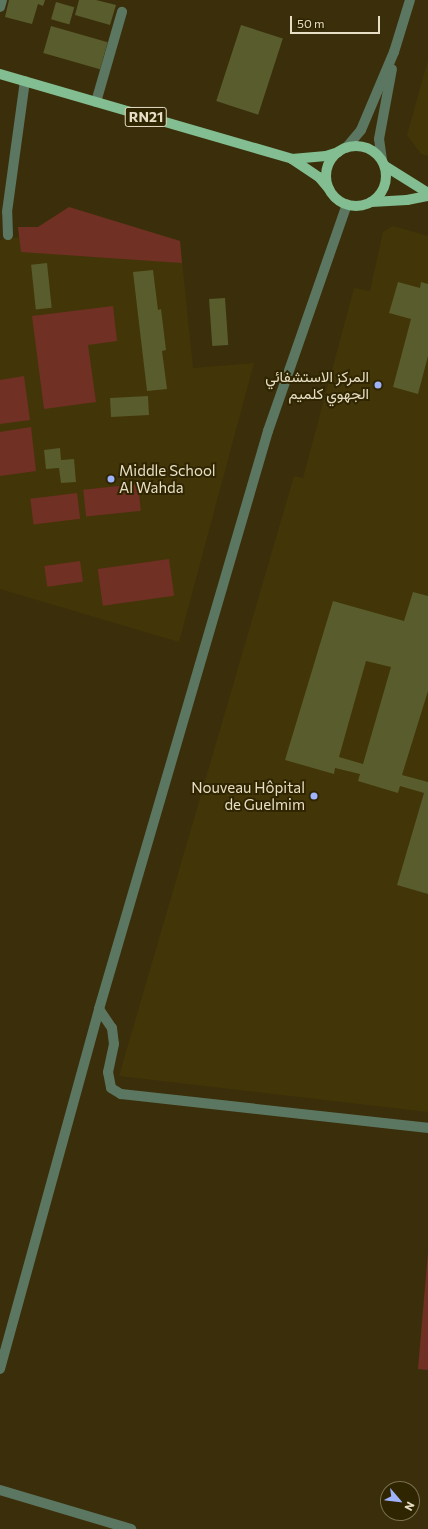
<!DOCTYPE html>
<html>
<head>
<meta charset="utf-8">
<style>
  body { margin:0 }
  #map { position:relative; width:428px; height:1529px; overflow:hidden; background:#3a2f0a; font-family:Commissioner,Vazirmatn,sans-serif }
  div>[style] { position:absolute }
  .built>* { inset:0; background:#423508 }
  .green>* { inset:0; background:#713024; transform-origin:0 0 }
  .building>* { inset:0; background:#595c2d; transform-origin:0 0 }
  .minor>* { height:10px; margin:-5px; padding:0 5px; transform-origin:5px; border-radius:5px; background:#5b7762 }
  .major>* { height:10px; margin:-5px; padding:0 5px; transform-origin:5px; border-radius:5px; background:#83bd92 }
  .major>.ring { margin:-5px; padding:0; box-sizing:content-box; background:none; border:10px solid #83bd92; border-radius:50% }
  .dots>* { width:11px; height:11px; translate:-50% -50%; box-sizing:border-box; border:2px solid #302501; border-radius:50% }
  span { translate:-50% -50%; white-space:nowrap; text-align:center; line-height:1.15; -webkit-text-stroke:4px #302501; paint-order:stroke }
  .shield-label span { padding:1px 3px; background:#302501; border:1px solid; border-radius:3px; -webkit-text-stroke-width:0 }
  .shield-label { font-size:14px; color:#e6dec5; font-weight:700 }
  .poi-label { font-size:15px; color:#e6dec5 }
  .right { translate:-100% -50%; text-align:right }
  .left { translate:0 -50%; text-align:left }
  .north { position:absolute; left:380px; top:1481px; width:40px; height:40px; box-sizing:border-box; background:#302501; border:1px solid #796f4f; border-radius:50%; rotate:118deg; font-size:11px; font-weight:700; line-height:16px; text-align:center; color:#e6dec5 }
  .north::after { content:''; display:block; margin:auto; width:14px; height:18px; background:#9fb3fd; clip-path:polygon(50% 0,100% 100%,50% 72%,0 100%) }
  .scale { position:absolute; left:290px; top:16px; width:90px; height:18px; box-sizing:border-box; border:2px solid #e6dec5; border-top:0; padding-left:5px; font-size:12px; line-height:14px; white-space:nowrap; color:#e6dec5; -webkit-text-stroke:3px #302501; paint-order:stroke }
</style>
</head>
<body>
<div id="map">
  <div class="built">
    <i style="clip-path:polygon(428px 60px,428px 156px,421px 154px,407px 135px)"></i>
    <i style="clip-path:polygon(69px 207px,180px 241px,193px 368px,254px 363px,179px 642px,0 589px,0 240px,19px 237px,18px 227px,38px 227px)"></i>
    <i style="clip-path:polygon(393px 226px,428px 236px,428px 1112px,119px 1076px,294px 476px,303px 478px,354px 288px,370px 291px,383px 232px)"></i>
  </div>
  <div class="green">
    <i style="clip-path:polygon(69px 207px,180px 241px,182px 263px,21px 252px,18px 227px,38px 227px)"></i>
    <i style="clip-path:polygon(113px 306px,117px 341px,88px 345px,96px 402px,44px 409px,32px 316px)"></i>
    <i style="clip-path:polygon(24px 376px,30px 420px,0 424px,0 380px)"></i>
    <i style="clip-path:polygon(31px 427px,36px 471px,0 476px,0 432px)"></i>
    <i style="left:138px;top:484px;width:27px;height:55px;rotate:84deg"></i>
    <i style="left:77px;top:493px;width:26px;height:47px;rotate:83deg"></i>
    <i style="left:169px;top:559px;width:37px;height:72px;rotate:82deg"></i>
    <i style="left:80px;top:561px;width:21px;height:36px;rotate:82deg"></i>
    <i style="clip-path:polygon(428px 1252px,428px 1370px,418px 1369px)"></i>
  </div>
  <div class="building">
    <i style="clip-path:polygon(9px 0,45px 0,43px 6px,38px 4px,32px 24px,5px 17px)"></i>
    <i style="clip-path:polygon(79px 0,96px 0,116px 5px,110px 25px,75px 15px)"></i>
    <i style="left:56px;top:2px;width:19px;height:18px;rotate:16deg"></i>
    <i style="left:241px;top:25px;width:44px;height:80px;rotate:18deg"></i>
    <i style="left:51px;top:26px;width:59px;height:28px;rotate:16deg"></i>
    <i style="left:47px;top:263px;width:45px;height:16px;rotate:84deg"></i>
    <i style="clip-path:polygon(153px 270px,158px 310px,161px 309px,166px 350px,162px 351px,167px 389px,147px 391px,133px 272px)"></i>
    <i style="clip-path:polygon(398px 282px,420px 288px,421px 282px,428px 284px,428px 356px,418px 394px,393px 387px,411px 319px,389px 313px)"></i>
    <i style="left:225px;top:298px;width:47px;height:16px;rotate:86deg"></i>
    <i style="left:148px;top:396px;width:19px;height:38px;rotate:87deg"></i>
    <i style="clip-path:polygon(60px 448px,61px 460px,74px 459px,76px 482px,61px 483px,59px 468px,46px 469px,44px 450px)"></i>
    <i style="clip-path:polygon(evenodd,413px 592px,428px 596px,428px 691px,402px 775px,428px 782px,428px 894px,397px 885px,424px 793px,400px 786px,398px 793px,358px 781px,360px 774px,335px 768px,334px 774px,285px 760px,333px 601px,404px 621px,413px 592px,366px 661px,391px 667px,363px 764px,339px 757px,366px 661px)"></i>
  </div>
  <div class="minor">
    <i style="left:0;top:7px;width:7px;rotate:-74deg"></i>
    <i style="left:96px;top:102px;width:94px;rotate:-73.9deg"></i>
    <i style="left:346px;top:148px;width:23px;rotate:-50deg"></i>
    <i style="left:361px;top:130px;width:85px;rotate:-67.1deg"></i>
    <i style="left:394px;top:52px;width:54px;rotate:-72.9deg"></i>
    <i style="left:382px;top:160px;width:21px;rotate:-98deg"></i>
    <i style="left:379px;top:139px;width:71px;rotate:-79.5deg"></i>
    <i style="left:8px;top:235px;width:23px;rotate:-92deg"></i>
    <i style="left:7px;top:212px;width:132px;rotate:-82.2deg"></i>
    <i style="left:99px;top:1009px;width:23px;rotate:56deg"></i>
    <i style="left:112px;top:1028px;width:16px;rotate:83deg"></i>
    <i style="left:114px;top:1044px;width:29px;rotate:102deg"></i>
    <i style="left:108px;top:1072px;width:16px;rotate:79deg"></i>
    <i style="left:111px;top:1088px;width:12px;rotate:31deg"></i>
    <i style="left:121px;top:1094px;width:309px;rotate:6.3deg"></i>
    <i style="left:0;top:1369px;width:373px;rotate:-74.6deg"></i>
    <i style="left:99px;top:1009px;width:602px;rotate:-73.7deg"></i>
    <i style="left:268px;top:431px;width:240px;rotate:-70.8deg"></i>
    <i style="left:0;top:1490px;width:137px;rotate:16.6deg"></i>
  </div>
  <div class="major">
    <i style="left:0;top:74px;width:304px;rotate:16.2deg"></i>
    <i style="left:292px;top:159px;width:32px;rotate:34deg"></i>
    <i style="left:319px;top:177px;width:16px;rotate:50deg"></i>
    <i class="ring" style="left:326px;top:146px;width:50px;height:50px"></i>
    <i style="left:292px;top:159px;width:34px;rotate:-5deg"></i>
    <i style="left:326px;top:156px;width:13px;rotate:-18deg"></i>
    <i style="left:385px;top:166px;width:51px;rotate:32.1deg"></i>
    <i style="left:371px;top:202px;width:36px;rotate:-3deg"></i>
    <i style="left:407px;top:200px;width:21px;rotate:-11deg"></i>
  </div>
  <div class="dots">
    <i style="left:378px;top:385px;background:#9fb3fd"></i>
    <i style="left:111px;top:479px;background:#9fb3fd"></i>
    <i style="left:314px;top:796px;background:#9fb3fd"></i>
  </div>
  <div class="shield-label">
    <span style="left:146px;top:117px">RN21</span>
  </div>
  <div class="poi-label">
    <span class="right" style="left:369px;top:385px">المركز الاستشفائي<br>الجهوي كلميم</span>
    <span class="left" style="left:119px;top:479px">Middle School<br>Al Wahda</span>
    <span class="right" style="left:305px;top:796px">Nouveau Hôpital<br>de Guelmim</span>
  </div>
  <div class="north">N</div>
  <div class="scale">50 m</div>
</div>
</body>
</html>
